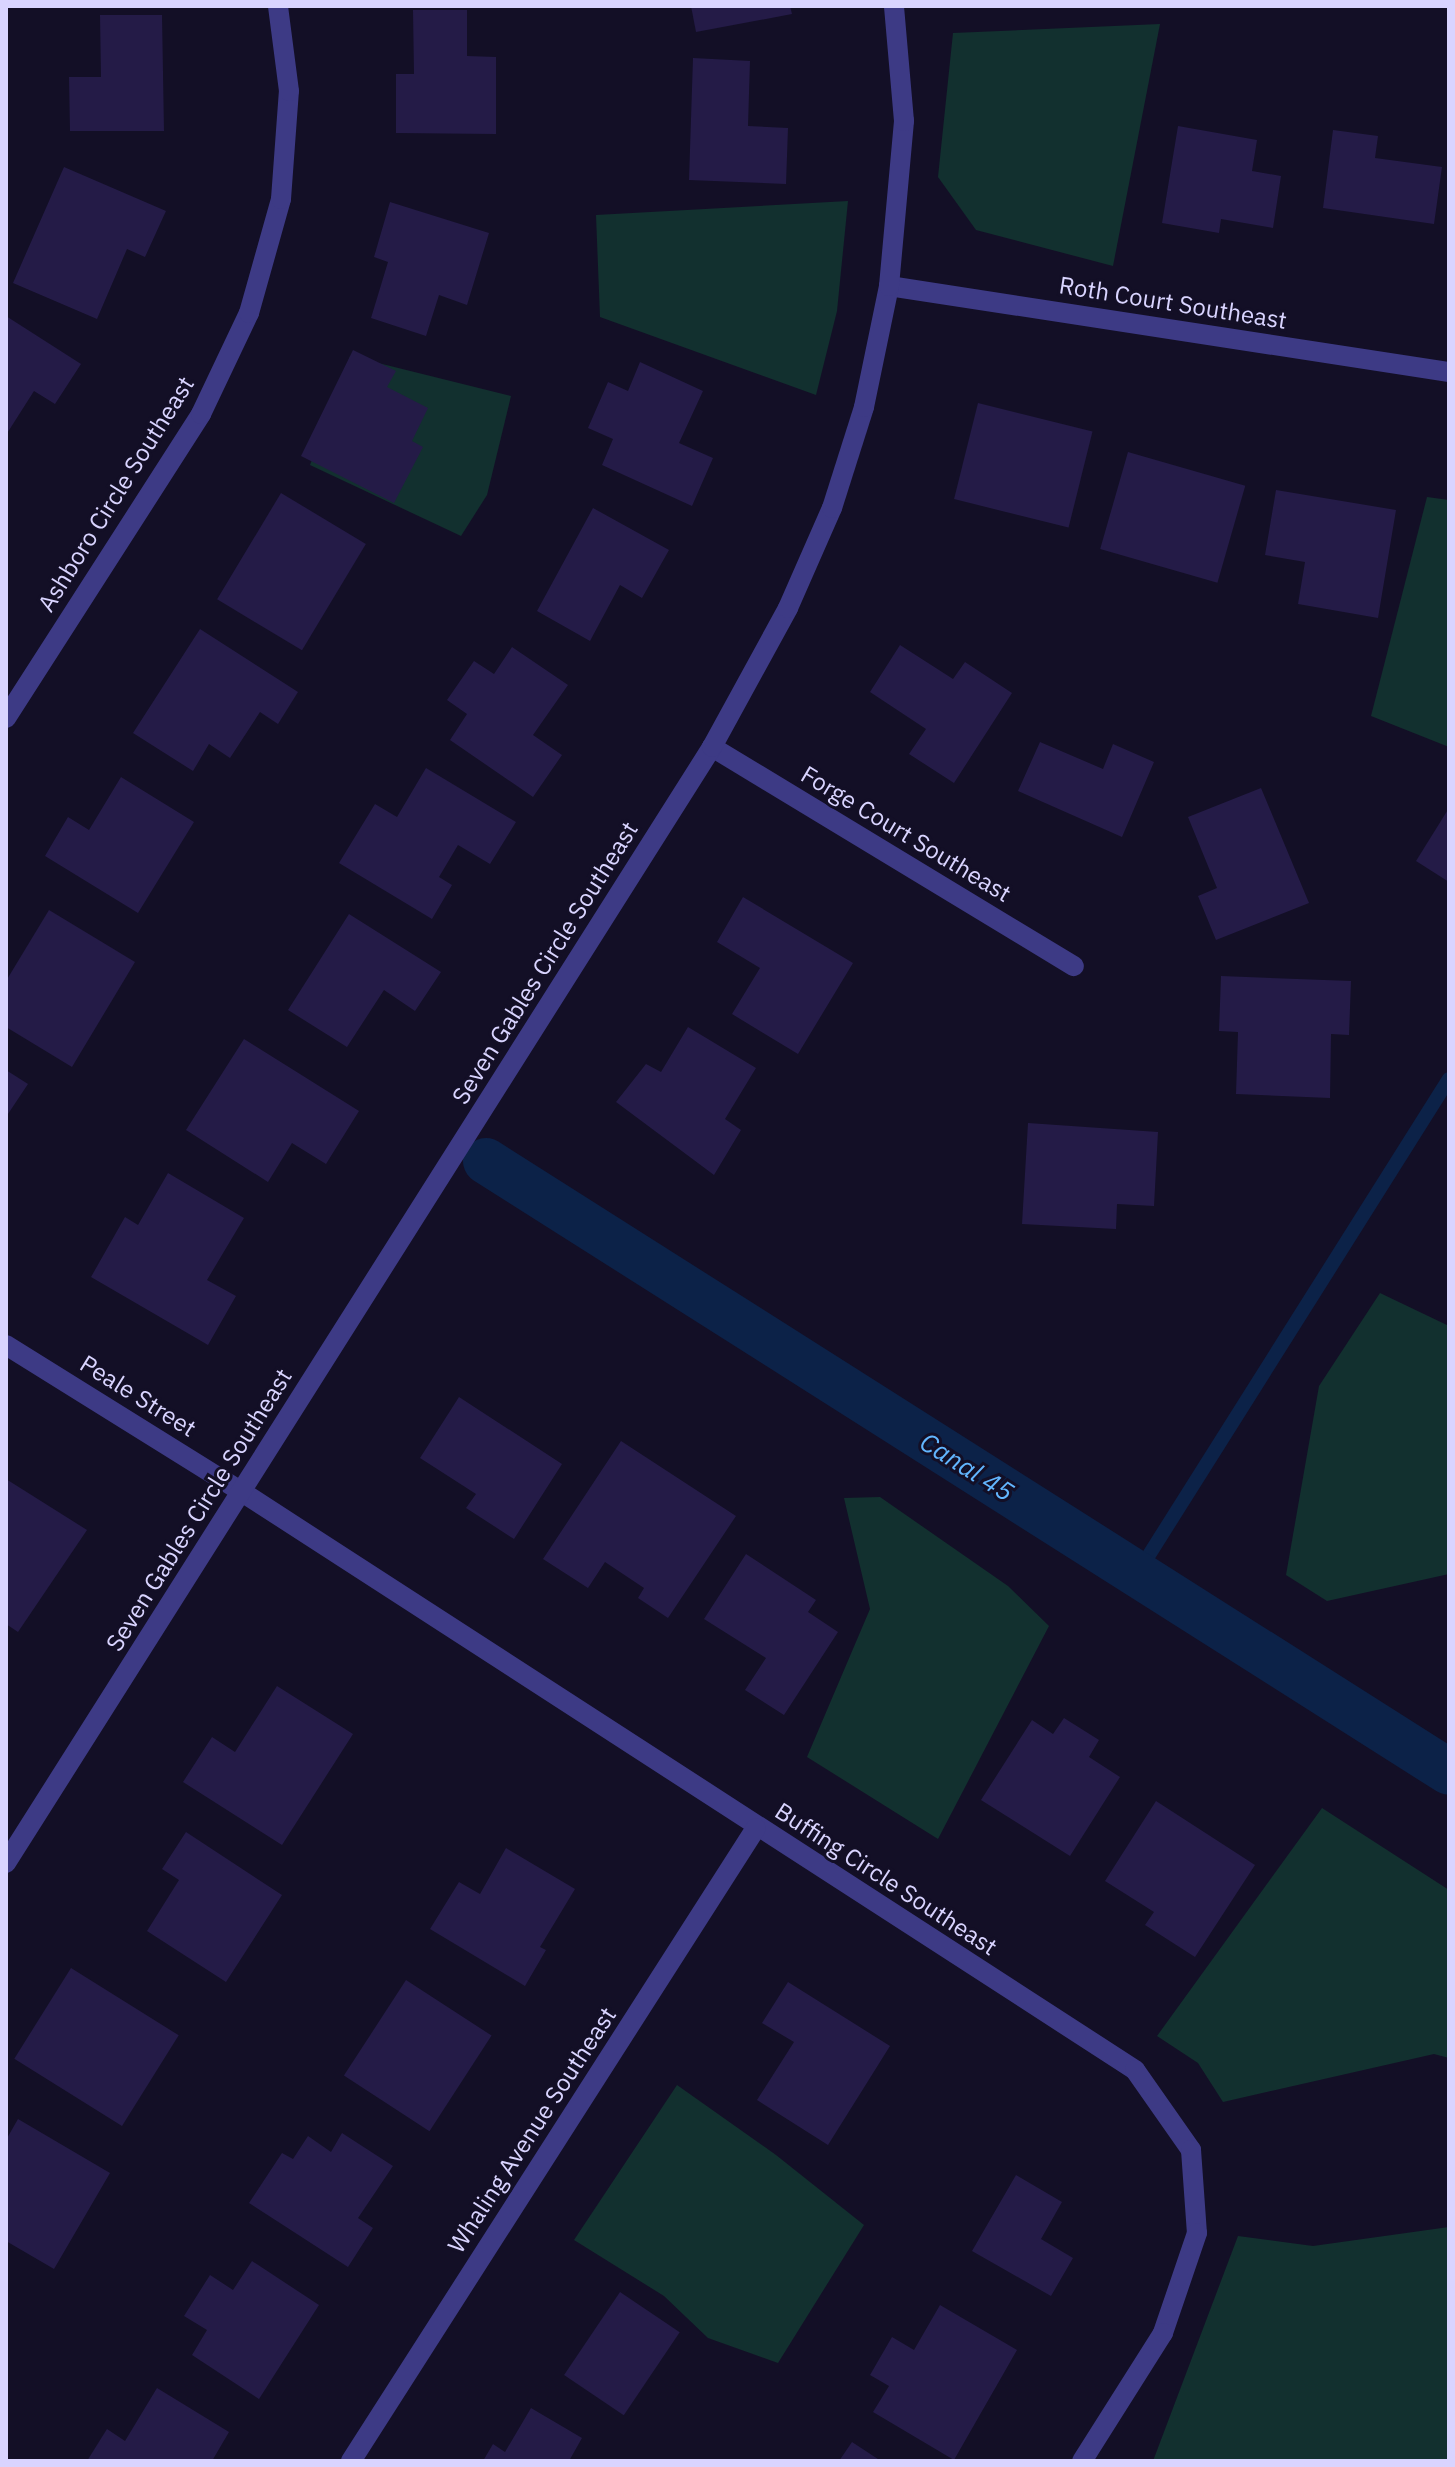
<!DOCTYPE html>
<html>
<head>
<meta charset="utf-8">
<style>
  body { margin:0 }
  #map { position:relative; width:1455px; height:2467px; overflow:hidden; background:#130f26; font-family:"IBM Plex Sans",sans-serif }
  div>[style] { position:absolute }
  .green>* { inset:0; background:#12302f }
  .stream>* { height:14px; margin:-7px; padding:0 7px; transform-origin:7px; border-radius:7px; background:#0c2248 }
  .canal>* { height:46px; margin:-23px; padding:0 23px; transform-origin:23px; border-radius:23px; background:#0c2248 }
  .building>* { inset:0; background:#241b47; transform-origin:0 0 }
  .minor>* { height:20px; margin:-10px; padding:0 10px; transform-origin:10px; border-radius:10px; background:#3d3a85 }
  span { translate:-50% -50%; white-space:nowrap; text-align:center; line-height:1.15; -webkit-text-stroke:6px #130f26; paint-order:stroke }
  .street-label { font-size:24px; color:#d9d4ff }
  .water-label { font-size:26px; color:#62b6ff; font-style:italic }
  .frame { position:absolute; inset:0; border:8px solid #d9d4ff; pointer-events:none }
</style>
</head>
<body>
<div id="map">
  <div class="green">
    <i style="clip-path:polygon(1160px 24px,1113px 266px,976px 230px,938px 177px,953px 33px)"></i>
    <i style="clip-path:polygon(848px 201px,837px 311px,816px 395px,600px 317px,596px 215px)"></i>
    <i style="clip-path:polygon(350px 356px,511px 396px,487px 495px,461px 536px,310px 465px)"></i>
    <i style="clip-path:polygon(1427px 497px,1449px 500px,1449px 747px,1371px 716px)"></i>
    <i style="clip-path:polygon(1380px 1293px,1449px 1326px,1449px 1574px,1327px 1601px,1286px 1575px,1319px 1386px)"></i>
    <i style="clip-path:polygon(880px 1497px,1008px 1586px,1049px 1626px,938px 1839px,807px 1757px,870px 1609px,844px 1498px)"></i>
    <i style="clip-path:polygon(1322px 1808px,1449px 1890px,1449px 2058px,1434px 2054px,1223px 2102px,1198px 2063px,1157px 2036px)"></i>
    <i style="clip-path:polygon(677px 2085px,776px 2155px,864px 2225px,778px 2363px,708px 2338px,664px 2296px,574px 2240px)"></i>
    <i style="clip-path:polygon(1449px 2227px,1449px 2461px,1153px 2461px,1238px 2236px,1313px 2246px)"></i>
  </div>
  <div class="stream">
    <i style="left:1137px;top:1574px;width:585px;rotate:-57.78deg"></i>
  </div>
  <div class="canal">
    <i style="left:486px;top:1161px;width:1140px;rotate:32.39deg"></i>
  </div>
  <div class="building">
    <i style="clip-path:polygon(691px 6px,790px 6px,792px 14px,696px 32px)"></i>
    <i style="clip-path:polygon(413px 10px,467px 10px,467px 56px,496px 57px,496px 134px,396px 133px,396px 74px,414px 74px)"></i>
    <i style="clip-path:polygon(100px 15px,162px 15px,164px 131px,70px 131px,69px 77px,101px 77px)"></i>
    <i style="clip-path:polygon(693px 58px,750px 61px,748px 126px,788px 128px,786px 184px,689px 180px)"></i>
    <i style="clip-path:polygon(1178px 126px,1257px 140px,1252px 171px,1281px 176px,1273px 228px,1221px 219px,1219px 233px,1162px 223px)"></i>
    <i style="clip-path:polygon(1333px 130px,1378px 136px,1375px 158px,1442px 167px,1434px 224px,1323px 208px)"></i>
    <i style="clip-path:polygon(64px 167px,166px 211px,145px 257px,127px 249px,97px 319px,13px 283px)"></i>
    <i style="clip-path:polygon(390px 202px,489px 233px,467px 305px,439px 295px,426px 336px,371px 318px,388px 262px,374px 257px)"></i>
    <i style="clip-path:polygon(6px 316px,81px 364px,55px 404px,34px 391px,6px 435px)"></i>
    <i style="clip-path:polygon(353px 350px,396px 371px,387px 387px,428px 408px,412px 441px,423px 447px,394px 503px,301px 456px)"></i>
    <i style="clip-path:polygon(640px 362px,703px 391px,679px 443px,713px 458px,692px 506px,602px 465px,613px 439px,588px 428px,608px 382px,628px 391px)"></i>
    <i style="left:978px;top:403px;width:118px;height:99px;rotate:14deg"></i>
    <i style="left:1128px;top:452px;width:122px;height:101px;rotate:16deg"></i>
    <i style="clip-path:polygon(1276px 490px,1396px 510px,1378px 618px,1298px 604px,1305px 562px,1265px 555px)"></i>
    <i style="left:281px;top:493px;width:99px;height:124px;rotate:31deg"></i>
    <i style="clip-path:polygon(593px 508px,669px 550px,642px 598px,620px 585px,590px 641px,537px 611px)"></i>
    <i style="clip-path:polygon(200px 629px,298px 692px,278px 724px,260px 712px,230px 758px,209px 744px,193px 771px,133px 733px)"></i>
    <i style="clip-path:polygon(900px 645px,953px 679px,965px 662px,1012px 693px,954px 783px,909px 754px,926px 729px,870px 692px)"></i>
    <i style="clip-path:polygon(512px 647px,568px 685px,533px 735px,562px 755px,533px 797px,450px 740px,467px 714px,447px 700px,474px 661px,494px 674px)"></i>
    <i style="clip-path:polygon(1040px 742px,1103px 769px,1113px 744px,1154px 762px,1122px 837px,1018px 791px)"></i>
    <i style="clip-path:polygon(426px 768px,516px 822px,490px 864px,458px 845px,439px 877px,452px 885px,432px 919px,339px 863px,375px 804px,397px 817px)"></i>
    <i style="clip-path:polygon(121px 777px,194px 822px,138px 913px,45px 856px,68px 817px,89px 830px)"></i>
    <i style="clip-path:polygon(1261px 788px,1309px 903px,1216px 940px,1198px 896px,1217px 888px,1188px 817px)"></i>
    <i style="clip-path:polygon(1449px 808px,1449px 882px,1416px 861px)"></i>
    <i style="clip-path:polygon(743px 897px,853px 963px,798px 1054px,732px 1014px,760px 968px,717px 942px)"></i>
    <i style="clip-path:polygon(49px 910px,135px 962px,72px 1067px,6px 1027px,6px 981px)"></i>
    <i style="clip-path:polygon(349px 914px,441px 972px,415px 1011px,384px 990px,347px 1047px,288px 1010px)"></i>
    <i style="clip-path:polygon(1221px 976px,1351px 981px,1349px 1035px,1331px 1034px,1330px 1098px,1236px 1094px,1238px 1032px,1219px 1031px)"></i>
    <i style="clip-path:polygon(688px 1027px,756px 1068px,725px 1119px,741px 1130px,714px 1175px,616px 1102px,646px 1064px,661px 1072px)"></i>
    <i style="clip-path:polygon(244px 1039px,359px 1111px,326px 1164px,292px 1143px,268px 1182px,186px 1130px)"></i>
    <i style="clip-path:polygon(6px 1070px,28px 1084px,6px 1117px)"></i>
    <i style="clip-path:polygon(1028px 1123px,1158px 1132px,1154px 1206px,1117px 1204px,1116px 1229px,1022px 1224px)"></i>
    <i style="clip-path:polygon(168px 1173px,244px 1218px,207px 1280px,236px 1296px,208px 1345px,91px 1277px,125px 1217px,138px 1225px)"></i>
    <i style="clip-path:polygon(459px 1397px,562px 1464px,514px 1539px,466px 1508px,476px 1494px,420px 1458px)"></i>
    <i style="clip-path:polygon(621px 1441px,736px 1516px,668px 1618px,638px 1598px,644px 1588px,605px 1562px,588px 1588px,543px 1559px)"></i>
    <i style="clip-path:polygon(6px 1479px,87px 1530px,18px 1632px,6px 1624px)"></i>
    <i style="clip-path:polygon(746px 1554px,816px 1600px,808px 1612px,838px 1632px,784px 1715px,745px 1690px,766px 1658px,704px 1619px)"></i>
    <i style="clip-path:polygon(277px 1686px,353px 1734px,282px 1845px,183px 1782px,212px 1737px,235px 1752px)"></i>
    <i style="clip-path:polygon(1064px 1718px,1099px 1740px,1089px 1757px,1120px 1777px,1070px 1856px,981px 1800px,1032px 1720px,1053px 1734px)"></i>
    <i style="clip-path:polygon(1156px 1801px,1255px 1865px,1195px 1957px,1145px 1925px,1154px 1912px,1105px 1881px)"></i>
    <i style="clip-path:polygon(186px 1832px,282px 1895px,226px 1982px,147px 1931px,179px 1880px,162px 1869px)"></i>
    <i style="clip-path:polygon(506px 1848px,575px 1889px,540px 1947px,546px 1950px,525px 1986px,430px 1929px,459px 1882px,480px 1894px)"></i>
    <i style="left:71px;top:1968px;width:127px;height:107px;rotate:32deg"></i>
    <i style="left:406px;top:1980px;width:102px;height:114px;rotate:33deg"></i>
    <i style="clip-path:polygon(788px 1982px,890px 2046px,828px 2145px,757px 2100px,794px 2042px,762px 2023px)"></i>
    <i style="clip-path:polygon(18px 2119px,110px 2173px,54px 2269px,6px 2241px,6px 2140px)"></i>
    <i style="clip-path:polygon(342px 2133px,393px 2166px,358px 2218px,373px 2228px,348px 2267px,249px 2203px,282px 2153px,293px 2159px,308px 2136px,331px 2152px)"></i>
    <i style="clip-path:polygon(1016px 2175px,1062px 2202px,1041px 2239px,1073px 2258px,1051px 2296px,972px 2251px)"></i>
    <i style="clip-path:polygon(252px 2261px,319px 2305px,259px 2399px,192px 2355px,207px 2330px,184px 2316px,210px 2275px,233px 2290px)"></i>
    <i style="left:620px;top:2292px;width:72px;height:100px;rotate:34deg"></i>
    <i style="clip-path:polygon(940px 2305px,1017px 2350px,954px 2460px,873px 2412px,889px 2386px,870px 2375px,892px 2337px,914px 2350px)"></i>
    <i style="clip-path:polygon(157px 2388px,229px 2432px,212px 2461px,87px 2461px,107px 2429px,125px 2441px)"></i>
    <i style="clip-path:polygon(531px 2408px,582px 2438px,569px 2461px,483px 2461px,493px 2444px,505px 2452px)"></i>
    <i style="clip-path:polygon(852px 2442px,881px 2461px,839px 2461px)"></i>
  </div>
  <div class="minor">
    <i style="left:889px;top:286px;width:567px;rotate:8.73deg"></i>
    <i style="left:6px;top:718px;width:361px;rotate:-57.3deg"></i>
    <i style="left:201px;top:414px;width:112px;rotate:-64.6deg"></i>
    <i style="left:249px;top:313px;width:118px;rotate:-74.3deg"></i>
    <i style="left:281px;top:199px;width:108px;rotate:-85.8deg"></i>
    <i style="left:289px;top:91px;width:86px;rotate:-97.4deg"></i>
    <i style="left:712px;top:747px;width:423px;rotate:31.2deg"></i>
    <i style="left:6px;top:1345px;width:278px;rotate:31.9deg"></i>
    <i style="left:242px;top:1492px;width:1064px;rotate:32.91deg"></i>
    <i style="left:1135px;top:2070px;width:98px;rotate:55deg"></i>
    <i style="left:1191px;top:2150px;width:83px;rotate:85.9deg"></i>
    <i style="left:1197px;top:2233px;width:106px;rotate:108.8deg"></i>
    <i style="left:1163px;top:2333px;width:151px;rotate:122.3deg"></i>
    <i style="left:6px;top:1863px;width:1321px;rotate:-57.68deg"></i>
    <i style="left:712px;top:747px;width:158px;rotate:-61.3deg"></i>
    <i style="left:788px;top:608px;width:109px;rotate:-66.3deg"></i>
    <i style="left:832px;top:508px;width:106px;rotate:-72.4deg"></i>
    <i style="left:864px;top:407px;width:124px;rotate:-78.3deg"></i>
    <i style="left:889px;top:286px;width:166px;rotate:-84.8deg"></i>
    <i style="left:904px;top:121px;width:115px;rotate:-95deg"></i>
    <i style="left:351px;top:2461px;width:751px;rotate:-57.39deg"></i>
  </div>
  <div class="street-label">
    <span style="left:1173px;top:303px;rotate:9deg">Roth Court Southeast</span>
    <span style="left:116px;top:494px;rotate:-58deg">Ashboro Circle Southeast</span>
    <span style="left:906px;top:834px;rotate:31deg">Forge Court Southeast</span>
    <span style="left:545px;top:963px;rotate:-58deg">Seven Gables Circle Southeast</span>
    <span style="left:138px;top:1396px;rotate:32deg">Peale Street</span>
    <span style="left:199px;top:1510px;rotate:-58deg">Seven Gables Circle Southeast</span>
    <span style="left:886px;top:1879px;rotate:33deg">Buffing Circle Southeast</span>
    <span style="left:532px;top:2130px;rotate:-57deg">Whaling Avenue Southeast</span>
  </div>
  <div class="water-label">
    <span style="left:967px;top:1467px;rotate:32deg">Canal 45</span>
  </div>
  <div class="frame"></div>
</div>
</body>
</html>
